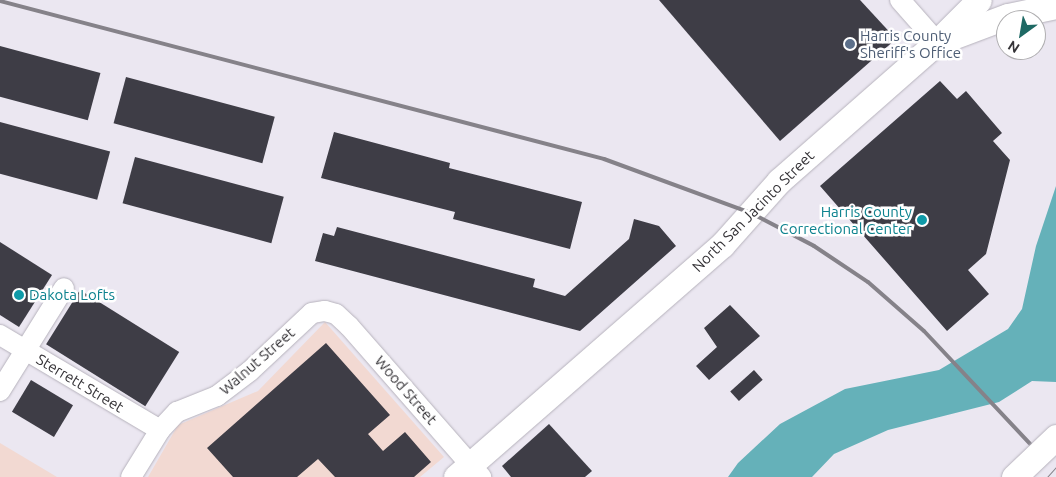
<!DOCTYPE html>
<html>
<head>
<meta charset="utf-8">
<style>
  body { margin:0 }
  #map { position:relative; width:1056px; height:477px; overflow:hidden; background:#ebe7f1; font-family:Ubuntu,sans-serif }
  div>[style] { position:absolute }
  .commercial>* { inset:0; background:#f2d9d2 }
  .water>* { inset:0; background:#65b1b9 }
  .building>* { inset:0; background:#3e3d46; transform-origin:0 0 }
  .roads { filter:drop-shadow(0 0 1px #b6b2bc) drop-shadow(0 0 1px #b6b2bc) }
  .minor>* { height:20px; margin:-10px; padding:0 10px; transform-origin:10px; border-radius:10px; background:#fff }
  .major>* { height:25px; margin:-12.5px; padding:0 12.5px; transform-origin:12.5px; border-radius:12.5px; background:#fff }
  .tram>* { height:1px; margin:-0.5px; padding:0 0.5px; transform-origin:0.5px; border-radius:0.5px; background:#858289 }
  .rail>* { height:4px; margin:-2px; padding:0 2px; transform-origin:2px; border-radius:2px; background:#858289 }
  .bridges { filter:drop-shadow(0 0 1px #b6b2bc) drop-shadow(0 0 1px #b6b2bc) }
  .major-bridge>* { height:25px; margin:-12.5px; padding:0 12.5px; transform-origin:12.5px; border-radius:12.5px; background:#fff }
  .dots>* { width:14px; height:14px; translate:-50% -50%; box-sizing:border-box; border:2px solid #fff; border-radius:50% }
  span { translate:-50% -50%; white-space:nowrap; text-align:center; line-height:1.15; -webkit-text-stroke:5px #fff; paint-order:stroke }
  .service-label { font-size:15px; color:#4e5e75 }
  .left { translate:0 -50%; text-align:left }
  .street-label { font-size:15px; color:#353337 }
  .culture-label { font-size:15px; color:#0d838f }
  .right { translate:-100% -50%; text-align:right }
  .north { position:absolute; left:996px; top:10px; width:50px; height:50px; box-sizing:border-box; background:#fff; border:1px solid #aeadaf; border-radius:50%; rotate:212deg; font-size:14px; font-weight:700; line-height:20px; text-align:center; color:#353337 }
  .north::after { content:''; display:block; margin:auto; width:18px; height:22px; background:#1e6964; clip-path:polygon(50% 0,100% 100%,50% 72%,0 100%) }
</style>
</head>
<body>
<div id="map">
  <div class="commercial">
    <i style="clip-path:polygon(325px 322px,444px 457px,420px 477px,148px 477px,178px 425px,258px 391px)"></i>
    <i style="clip-path:polygon(0 443px,57px 477px,0 477px)"></i>
  </div>
  <div class="water">
    <i style="clip-path:polygon(1056px 186px,1056px 382px,1032px 381px,999px 402px,888px 430px,834px 454px,812px 477px,728px 477px,738px 463px,780px 424px,845px 389px,939px 370px,1008px 329px,1022px 309px,1036px 246px)"></i>
  </div>
  <div class="building">
    <i style="clip-path:polygon(659px 0,860px 0,896px 39px,780px 141px)"></i>
    <i style="left:0;top:46px;width:104px;height:49px;rotate:15deg"></i>
    <i style="left:126px;top:77px;width:154px;height:48px;rotate:15deg"></i>
    <i style="clip-path:polygon(940px 81px,957px 99px,966px 91px,1002px 133px,993px 141px,1010px 160px,986px 254px,968px 270px,989px 294px,947px 331px,820px 186px)"></i>
    <i style="left:0;top:122px;width:114px;height:50px;rotate:15deg"></i>
    <i style="clip-path:polygon(334px 132px,450px 163px,449px 168px,582px 202px,570px 249px,453px 219px,455px 212px,321px 178px)"></i>
    <i style="left:135px;top:157px;width:154px;height:48px;rotate:15deg"></i>
    <i style="clip-path:polygon(634px 219px,659px 226px,676px 246px,580px 331px,315px 261px,323px 233px,334px 236px,337px 227px,535px 279px,533px 287px,565px 296px,629px 239px)"></i>
    <i style="clip-path:polygon(0 242px,52px 275px,19px 327px,0 315px)"></i>
    <i style="left:80px;top:290px;width:117px;height:64px;rotate:32deg"></i>
    <i style="clip-path:polygon(730px 305px,760px 336px,709px 380px,696px 366px,717px 347px,704px 328px)"></i>
    <i style="clip-path:polygon(326px 343px,390px 415px,368px 434px,383px 451px,405px 432px,431px 462px,414px 477px,335px 477px,318px 459px,297px 477px,233px 477px,207px 448px)"></i>
    <i style="left:754px;top:370px;width:13px;height:32px;rotate:48deg"></i>
    <i style="left:31px;top:380px;width:49px;height:37px;rotate:31deg"></i>
    <i style="clip-path:polygon(549px 424px,592px 471px,585px 477px,511px 477px,502px 466px)"></i>
  </div>
  <div class="roads">
    <div class="minor">
      <i style="left:900px;top:0;width:56px;rotate:48.6deg"></i>
      <i style="left:0;top:335px;width:186px;rotate:30.7deg"></i>
      <i style="left:0;top:391px;width:121px;rotate:-58.1deg"></i>
      <i style="left:131px;top:477px;width:55px;rotate:-58.3deg"></i>
      <i style="left:160px;top:430px;width:25px;rotate:-47deg"></i>
      <i style="left:177px;top:412px;width:43px;rotate:-21.8deg"></i>
      <i style="left:217px;top:396px;width:41px;rotate:-37.1deg"></i>
      <i style="left:250px;top:371px;width:85px;rotate:-43.1deg"></i>
      <i style="left:312px;top:313px;width:13px;rotate:-9deg"></i>
      <i style="left:325px;top:311px;width:11px;rotate:15deg"></i>
      <i style="left:336px;top:314px;width:18px;rotate:43deg"></i>
      <i style="left:349px;top:326px;width:201px;rotate:48.8deg"></i>
    </div>
    <div class="major">
      <i style="left:944px;top:40px;width:68px;rotate:-20.6deg"></i>
      <i style="left:1008px;top:16px;width:49px;rotate:-11.8deg"></i>
      <i style="left:456px;top:477px;width:353px;rotate:-41.1deg"></i>
      <i style="left:722px;top:245px;width:86px;rotate:-48.3deg"></i>
      <i style="left:779px;top:181px;width:210px;rotate:-41.3deg"></i>
      <i style="left:937px;top:42px;width:59px;rotate:-45deg"></i>
    </div>
  </div>
  <div class="tram">
    <i style="left:1029px;top:477px;width:37px;rotate:-44deg"></i>
    <i style="left:1047px;top:477px;width:13px;rotate:-48deg"></i>
  </div>
  <div class="rail">
    <i style="left:0;top:1px;width:624px;rotate:14.66deg"></i>
    <i style="left:604px;top:159px;width:157px;rotate:20.2deg"></i>
    <i style="left:751px;top:213px;width:71px;rotate:27.6deg"></i>
    <i style="left:814px;top:246px;width:65px;rotate:33.7deg"></i>
    <i style="left:868px;top:282px;width:74px;rotate:41.2deg"></i>
    <i style="left:924px;top:331px;width:155px;rotate:46.8deg"></i>
  </div>
  <div class="bridges">
    <div class="major-bridge">
      <i style="left:1014px;top:477px;width:58px;rotate:-43.6deg"></i>
    </div>
  </div>
  <div class="dots">
    <i style="left:850px;top:44px;background:#5c6f8a"></i>
    <i style="left:922px;top:220px;background:#0f9aa8"></i>
    <i style="left:19px;top:295px;background:#0f9aa8"></i>
  </div>
  <div class="service-label">
    <span class="left" style="left:860px;top:44px">Harris County<br>Sheriff's Office</span>
  </div>
  <div class="street-label">
    <span style="left:753px;top:211px;rotate:-45deg">North San Jacinto Street</span>
    <span style="left:257px;top:361px;rotate:-41deg">Walnut Street</span>
    <span style="left:80px;top:383px;rotate:31deg">Sterrett Street</span>
    <span style="left:406px;top:390px;rotate:49deg">Wood Street</span>
  </div>
  <div class="culture-label">
    <span class="right" style="left:912px;top:220px">Harris County<br>Correctional Center</span>
    <span class="left" style="left:29px;top:295px">Dakota Lofts</span>
  </div>
  <div class="north">N</div>
</div>
</body>
</html>
